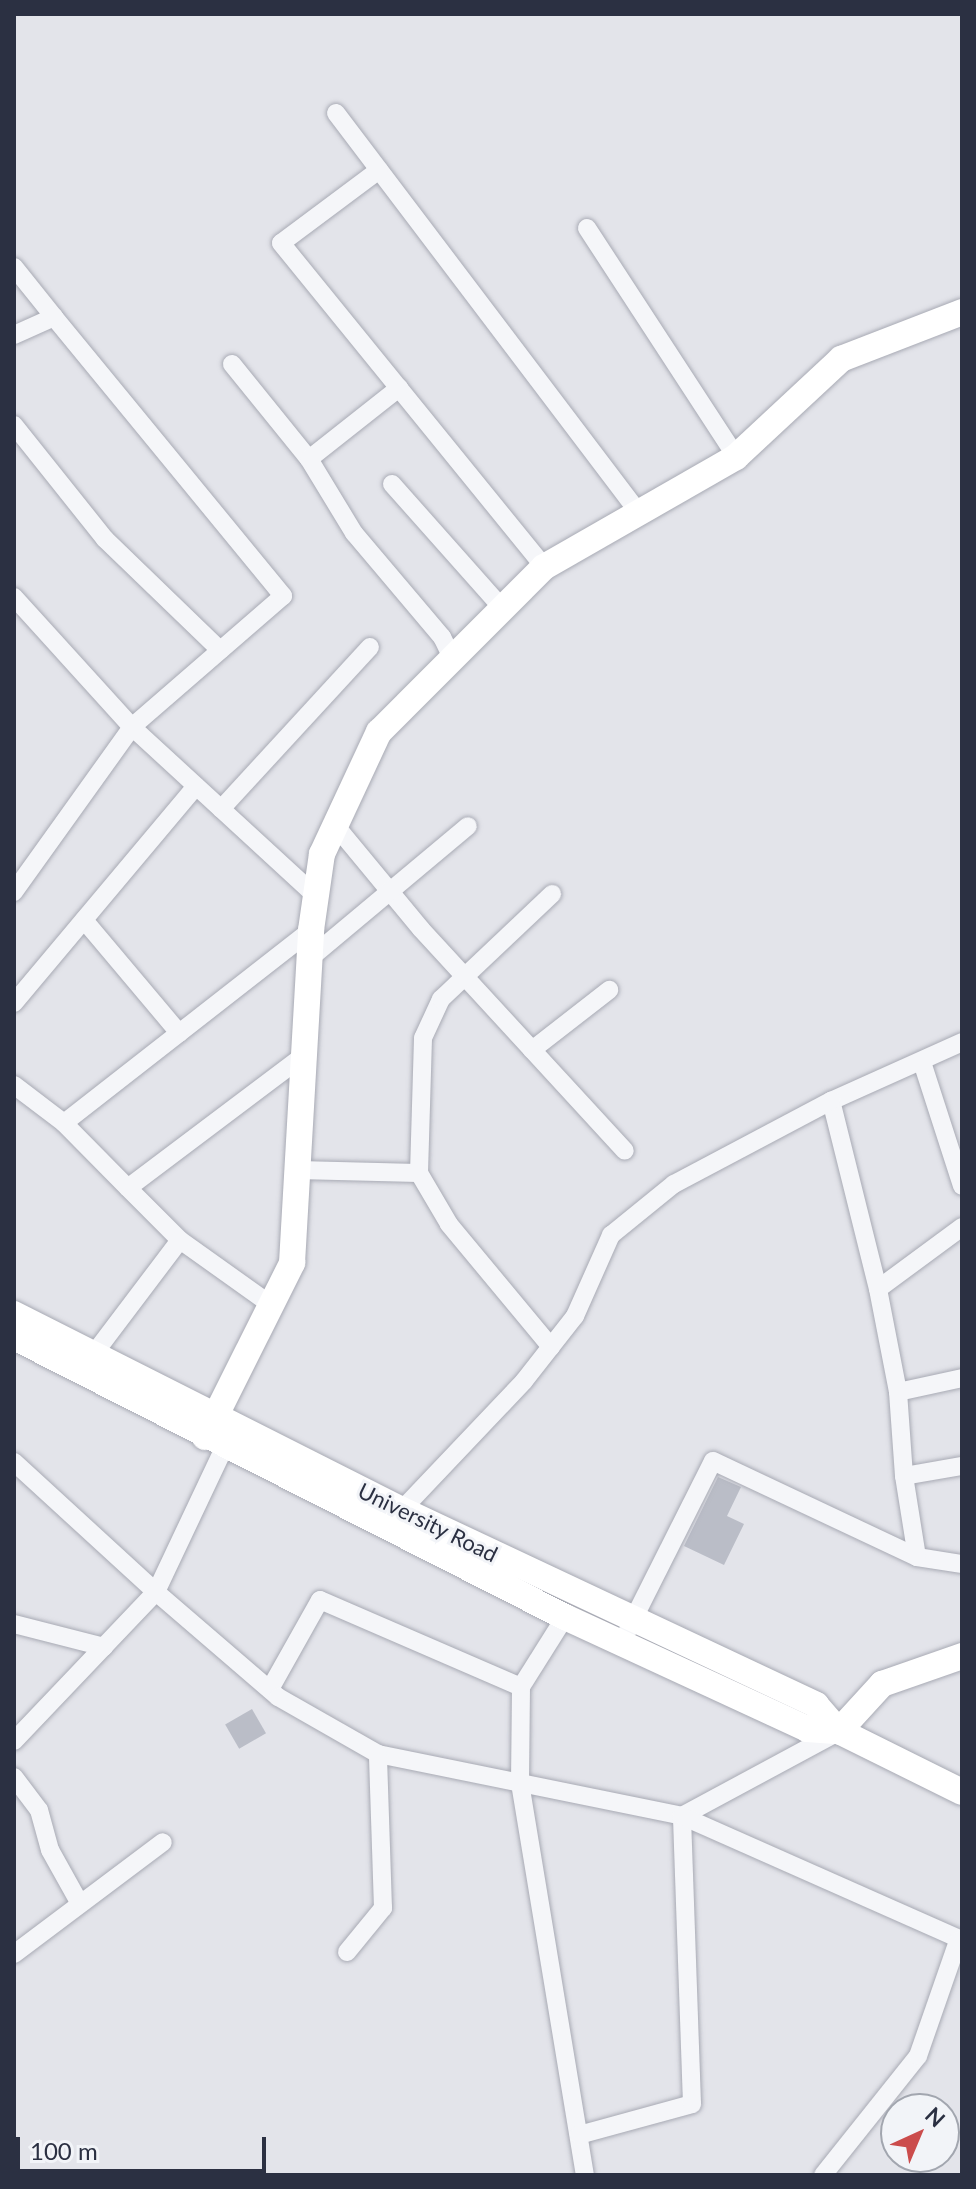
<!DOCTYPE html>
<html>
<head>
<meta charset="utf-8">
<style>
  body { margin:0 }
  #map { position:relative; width:976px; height:2189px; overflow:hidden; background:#e3e4ea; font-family:Lato,sans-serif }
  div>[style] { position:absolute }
  .building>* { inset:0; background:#babdc7; transform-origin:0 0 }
  .roads { filter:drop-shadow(0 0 2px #a8aab4) drop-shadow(0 0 2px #a8aab4) }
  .street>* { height:18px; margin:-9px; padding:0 9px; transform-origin:9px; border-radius:9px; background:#f5f6f9 }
  .secondary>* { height:26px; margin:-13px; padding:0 13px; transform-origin:13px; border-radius:13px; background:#fff }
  span { translate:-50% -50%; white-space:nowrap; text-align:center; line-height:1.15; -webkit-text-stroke:6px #f2f4f8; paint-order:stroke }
  .street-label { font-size:22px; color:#2b3042 }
  .frame { position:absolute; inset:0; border:16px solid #2b3042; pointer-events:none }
  .north { position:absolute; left:880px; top:2093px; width:80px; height:80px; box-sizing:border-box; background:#f2f4f8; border:2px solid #a2a6af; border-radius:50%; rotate:44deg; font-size:22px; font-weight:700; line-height:32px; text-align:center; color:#2b3042 }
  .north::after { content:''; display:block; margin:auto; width:28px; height:36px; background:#cb4c4c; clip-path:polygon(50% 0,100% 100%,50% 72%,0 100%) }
  .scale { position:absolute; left:16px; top:2137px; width:250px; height:36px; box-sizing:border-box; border:4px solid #2b3042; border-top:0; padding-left:10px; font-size:24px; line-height:28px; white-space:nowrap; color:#2b3042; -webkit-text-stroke:6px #f2f4f8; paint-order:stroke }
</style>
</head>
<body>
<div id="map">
  <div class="building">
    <i style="clip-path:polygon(718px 1477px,741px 1487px,727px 1516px,744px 1524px,724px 1565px,684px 1546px)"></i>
    <i style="left:252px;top:1709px;width:28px;height:31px;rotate:60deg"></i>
  </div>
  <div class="roads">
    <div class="street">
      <i style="left:336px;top:113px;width:502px;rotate:52.86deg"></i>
      <i style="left:379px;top:170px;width:122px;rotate:143.3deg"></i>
      <i style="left:281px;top:243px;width:417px;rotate:50.9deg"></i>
      <i style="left:587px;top:228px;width:273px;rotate:56.9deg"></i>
      <i style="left:14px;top:267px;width:64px;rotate:51.3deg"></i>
      <i style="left:14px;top:335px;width:44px;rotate:-24.2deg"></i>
      <i style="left:54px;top:317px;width:361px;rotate:50.6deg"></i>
      <i style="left:283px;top:596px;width:200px;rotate:139.1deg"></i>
      <i style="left:132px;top:727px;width:203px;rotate:125.6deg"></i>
      <i style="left:232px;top:364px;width:122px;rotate:51deg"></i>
      <i style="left:309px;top:459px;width:87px;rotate:58.7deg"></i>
      <i style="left:354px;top:533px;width:136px;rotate:49.8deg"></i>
      <i style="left:442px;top:637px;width:25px;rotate:64deg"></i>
      <i style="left:14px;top:425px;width:146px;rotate:51.4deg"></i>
      <i style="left:105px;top:539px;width:160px;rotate:44deg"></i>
      <i style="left:309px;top:459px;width:115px;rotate:-38.3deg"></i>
      <i style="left:392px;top:484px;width:167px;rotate:48.4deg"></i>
      <i style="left:14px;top:597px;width:176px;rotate:47.8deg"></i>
      <i style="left:132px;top:727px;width:250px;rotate:42.6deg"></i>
      <i style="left:221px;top:809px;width:220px;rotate:-47.4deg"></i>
      <i style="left:335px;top:825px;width:135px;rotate:50.4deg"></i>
      <i style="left:421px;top:929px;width:301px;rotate:47.4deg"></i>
      <i style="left:84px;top:920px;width:148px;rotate:49.9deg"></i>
      <i style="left:309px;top:959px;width:207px;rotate:-39.9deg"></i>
      <i style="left:14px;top:1003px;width:283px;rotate:-50deg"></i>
      <i style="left:532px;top:1050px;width:98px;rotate:-37.9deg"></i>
      <i style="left:303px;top:1056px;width:219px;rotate:143deg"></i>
      <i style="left:128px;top:1188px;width:91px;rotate:-134.6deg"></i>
      <i style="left:64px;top:1123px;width:313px;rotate:-38deg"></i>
      <i style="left:922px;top:1062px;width:130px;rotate:72.1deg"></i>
      <i style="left:14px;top:1085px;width:63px;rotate:37.2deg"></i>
      <i style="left:297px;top:1170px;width:122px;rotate:1.4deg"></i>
      <i style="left:128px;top:1188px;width:74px;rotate:45deg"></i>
      <i style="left:180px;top:1240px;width:112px;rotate:35.5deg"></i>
      <i style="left:962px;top:1227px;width:104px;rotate:143.6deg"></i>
      <i style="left:878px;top:1289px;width:105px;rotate:79deg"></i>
      <i style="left:898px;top:1392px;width:66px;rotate:-12.3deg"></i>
      <i style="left:878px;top:1289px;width:194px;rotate:-104deg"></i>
      <i style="left:831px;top:1101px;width:144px;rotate:-24.2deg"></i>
      <i style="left:551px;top:1347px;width:160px;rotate:-129.7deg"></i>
      <i style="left:449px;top:1224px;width:59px;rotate:-120.5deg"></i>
      <i style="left:419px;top:1173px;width:135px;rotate:-88.3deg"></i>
      <i style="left:423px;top:1038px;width:43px;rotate:-65.2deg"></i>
      <i style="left:441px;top:999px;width:153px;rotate:-43.4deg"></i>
      <i style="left:93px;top:1355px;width:144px;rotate:-52.9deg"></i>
      <i style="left:898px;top:1392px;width:84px;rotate:85.9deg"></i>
      <i style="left:904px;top:1476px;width:59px;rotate:-9.8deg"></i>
      <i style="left:14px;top:1462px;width:193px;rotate:42.5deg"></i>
      <i style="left:156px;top:1592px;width:161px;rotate:-64.7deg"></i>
      <i style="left:396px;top:1516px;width:186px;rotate:-46.5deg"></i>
      <i style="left:524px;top:1381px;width:83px;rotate:-51.9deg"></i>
      <i style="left:575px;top:1316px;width:89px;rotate:-66deg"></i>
      <i style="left:611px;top:1235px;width:81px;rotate:-39deg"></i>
      <i style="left:674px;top:1184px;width:178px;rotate:-27.9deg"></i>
      <i style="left:917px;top:1557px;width:46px;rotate:8.8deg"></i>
      <i style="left:565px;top:1617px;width:83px;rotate:122.2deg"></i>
      <i style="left:521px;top:1687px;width:96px;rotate:90.6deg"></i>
      <i style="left:520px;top:1783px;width:397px;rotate:80.6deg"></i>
      <i style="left:14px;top:1624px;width:93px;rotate:14.3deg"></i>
      <i style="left:628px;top:1630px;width:189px;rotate:-63.3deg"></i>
      <i style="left:713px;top:1461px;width:225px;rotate:25.2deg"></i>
      <i style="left:917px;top:1557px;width:82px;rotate:-99.1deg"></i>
      <i style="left:270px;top:1689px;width:102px;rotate:-60.7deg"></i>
      <i style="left:320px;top:1600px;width:219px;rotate:23.4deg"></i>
      <i style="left:14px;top:1741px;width:206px;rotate:-46.4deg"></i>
      <i style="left:156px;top:1592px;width:161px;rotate:40.7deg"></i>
      <i style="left:278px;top:1697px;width:115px;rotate:29.7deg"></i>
      <i style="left:378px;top:1754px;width:310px;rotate:11.5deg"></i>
      <i style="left:682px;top:1816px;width:175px;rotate:-28.3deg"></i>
      <i style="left:14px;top:1777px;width:41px;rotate:52.9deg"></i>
      <i style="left:39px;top:1810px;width:41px;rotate:74.6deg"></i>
      <i style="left:50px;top:1850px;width:60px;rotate:60.9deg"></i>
      <i style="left:347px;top:1952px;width:57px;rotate:-50.7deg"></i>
      <i style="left:383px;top:1908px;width:154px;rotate:-91.9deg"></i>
      <i style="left:14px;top:1954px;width:186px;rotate:-36.9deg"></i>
      <i style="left:579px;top:2135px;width:117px;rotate:-15.3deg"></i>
      <i style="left:692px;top:2104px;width:288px;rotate:-92deg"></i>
      <i style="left:682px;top:1816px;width:306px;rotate:23.9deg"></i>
      <i style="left:823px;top:2175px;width:152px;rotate:-51.4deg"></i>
      <i style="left:918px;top:2056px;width:122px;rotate:-70.8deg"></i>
    </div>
    <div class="secondary">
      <i style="left:14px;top:1314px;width:432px;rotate:26.8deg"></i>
      <i style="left:400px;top:1509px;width:460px;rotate:25.2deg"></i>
      <i style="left:816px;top:1705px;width:35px;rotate:49deg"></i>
      <i style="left:14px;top:1337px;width:618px;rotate:26.94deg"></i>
      <i style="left:565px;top:1617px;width:267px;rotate:24.8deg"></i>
      <i style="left:807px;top:1729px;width:32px;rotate:4deg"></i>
      <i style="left:839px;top:1731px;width:137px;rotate:26.4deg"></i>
      <i style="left:205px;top:1437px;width:195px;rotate:-63.4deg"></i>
      <i style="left:292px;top:1263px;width:334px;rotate:-86.7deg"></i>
      <i style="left:311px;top:930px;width:77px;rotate:-81.8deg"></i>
      <i style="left:322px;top:854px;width:135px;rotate:-65deg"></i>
      <i style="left:379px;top:732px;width:233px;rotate:-45deg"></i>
      <i style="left:544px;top:567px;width:221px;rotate:-29.8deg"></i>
      <i style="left:736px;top:457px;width:144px;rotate:-43deg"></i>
      <i style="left:841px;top:359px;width:130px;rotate:-21.2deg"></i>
      <i style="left:839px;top:1731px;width:64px;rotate:-47.5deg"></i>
      <i style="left:882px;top:1684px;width:85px;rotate:-19.3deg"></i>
    </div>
  </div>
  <div class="street-label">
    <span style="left:428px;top:1522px;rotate:26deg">University Road</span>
  </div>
  <div class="frame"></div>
  <div class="north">N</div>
  <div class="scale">100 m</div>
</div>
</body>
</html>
